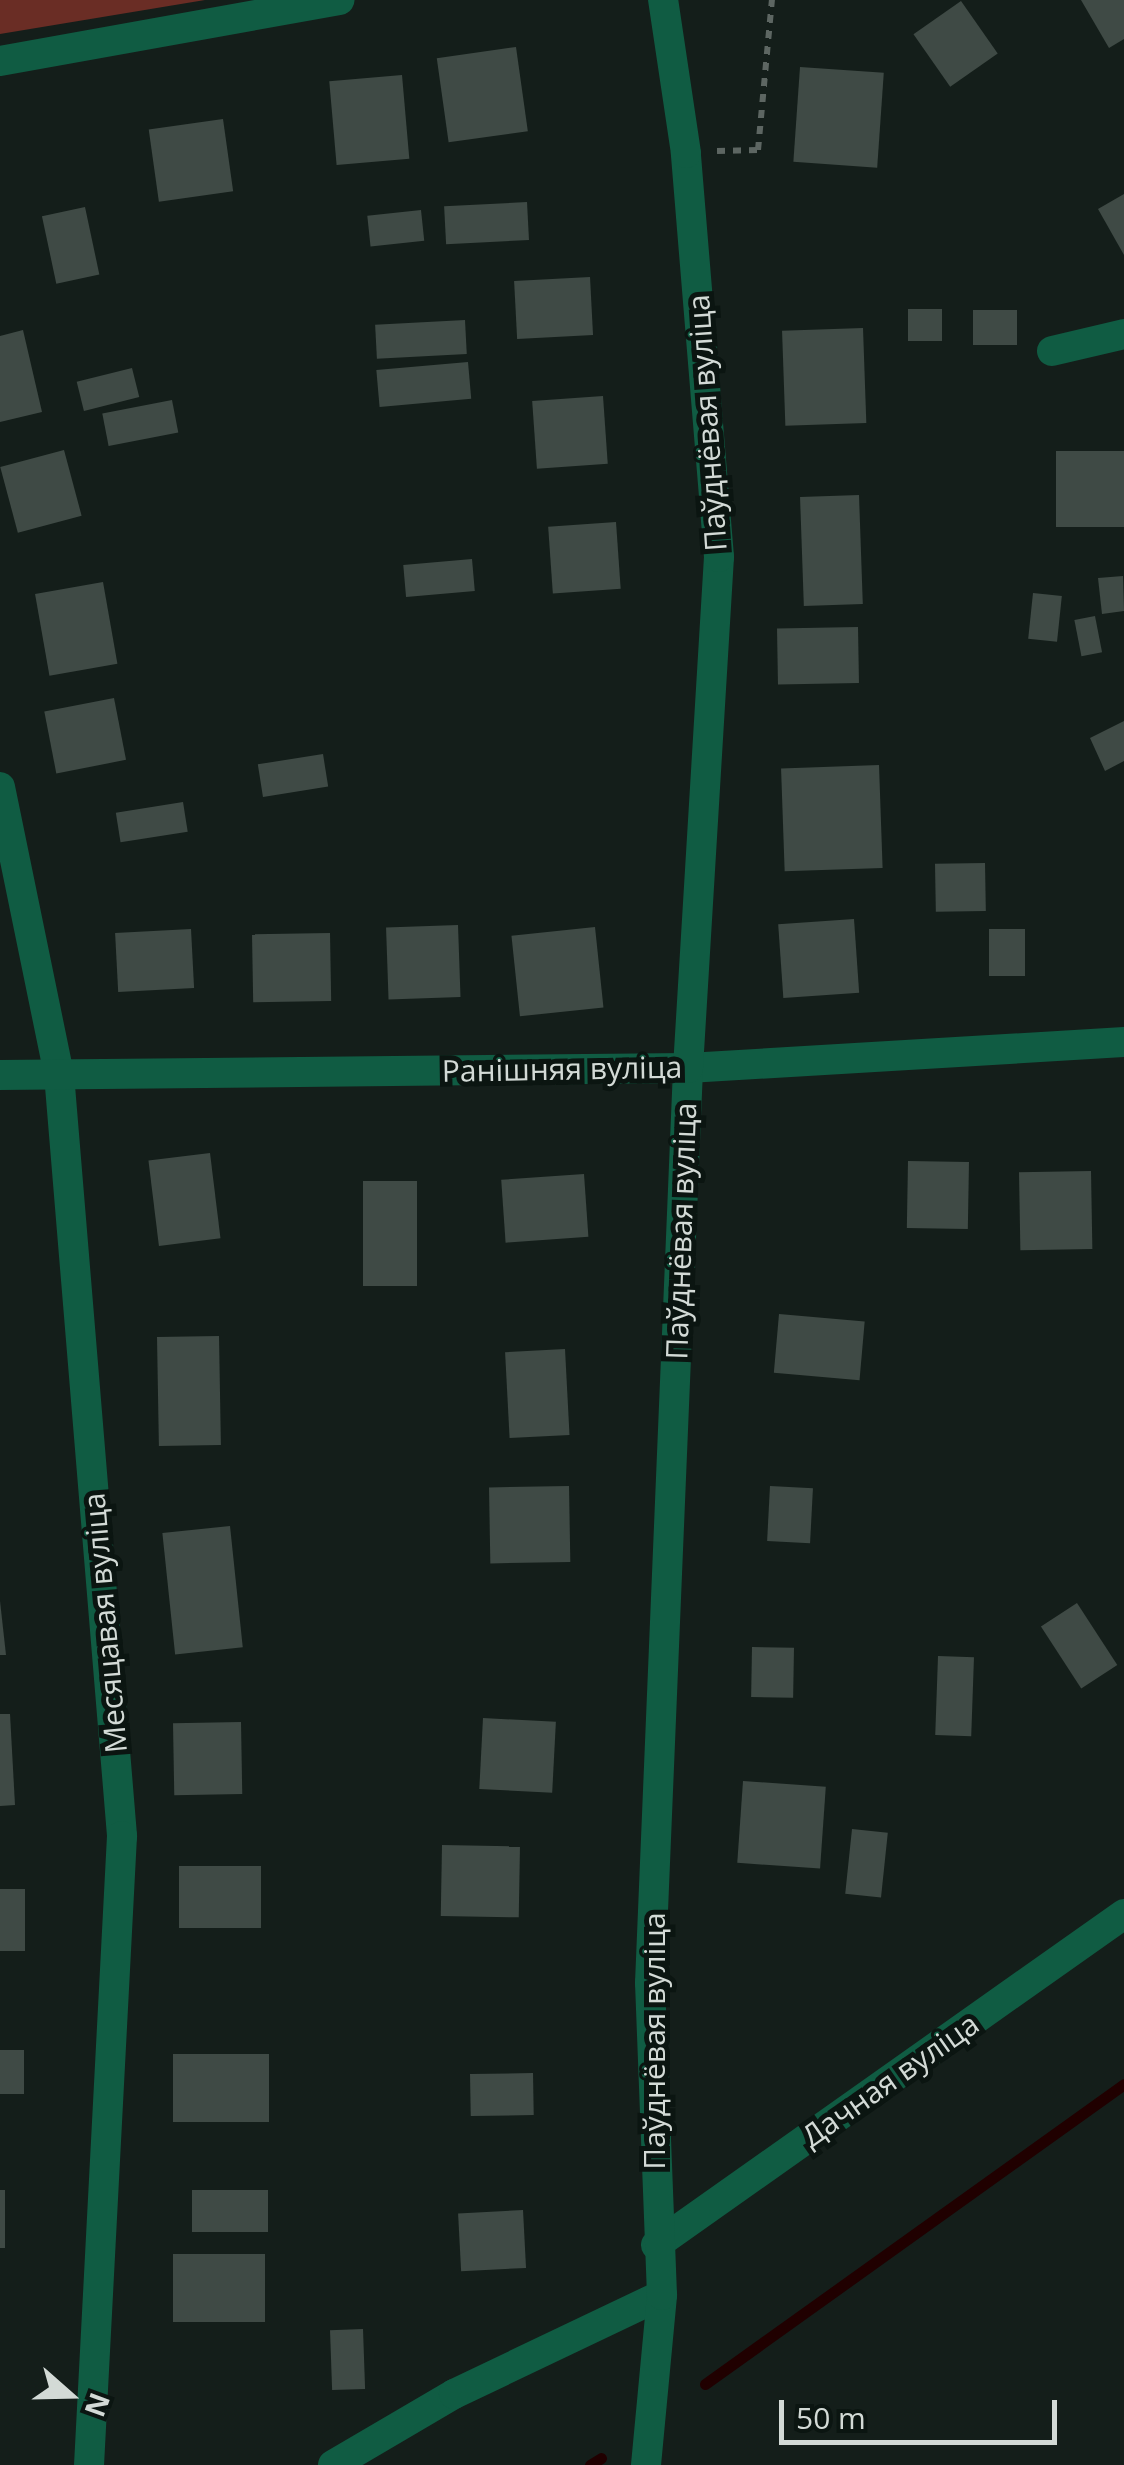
<!DOCTYPE html>
<html>
<head>
<meta charset="utf-8">
<style>
  body { margin:0 }
  #map { position:relative; width:1124px; height:2465px; overflow:hidden; background:#141e1a; font-family:"Open Sans",sans-serif }
  div>[style] { position:absolute }
  .green>* { inset:0; background:#6a2d25 }
  .stream>* { height:11px; margin:-5.5px; padding:0 5.5px; transform-origin:5.5px; border-radius:5.5px; background:#200000 }
  .building>* { inset:0; background:#3f4a45; transform-origin:0 0 }
  .path>* { height:6px; margin-top:-3px; transform-origin:0; background:repeating-linear-gradient(90deg,#5d6662 0 8px,transparent 0 16px) }
  .minor>* { height:30px; margin:-15px; padding:0 15px; transform-origin:15px; border-radius:15px; background:#105c43 }
  span { translate:-50% -50%; white-space:nowrap; text-align:center; line-height:1.15; -webkit-text-stroke:10px #0b1511; paint-order:stroke }
  .street-label { font-size:30px; color:#d3dad6 }
  .north { position:absolute; left:20px; top:2345px; width:100px; height:100px; -webkit-text-stroke:8px #0b1511; paint-order:stroke; rotate:110deg; font-size:28px; font-weight:700; line-height:40px; text-align:center; color:#d3dad6 }
  .north::after { content:''; display:block; margin:auto; width:35px; height:45px; background:#d3dad6; clip-path:polygon(50% 0,100% 100%,50% 72%,0 100%) }
  .scale { position:absolute; left:779px; top:2400px; width:278px; height:45px; box-sizing:border-box; border:5px solid #d3dad6; border-top:0; padding-left:12px; font-size:30px; line-height:35px; white-space:nowrap; color:#d3dad6; -webkit-text-stroke:8px #0b1511; paint-order:stroke }
</style>
</head>
<body>
<div id="map">
  <div class="green">
    <i style="clip-path:polygon(0 0,205px 0,0 34px)"></i>
  </div>
  <div class="stream">
    <i style="left:705px;top:2384px;width:515px;rotate:-35.6deg"></i>
    <i style="left:590px;top:2465px;width:13px;rotate:-32deg"></i>
  </div>
  <div class="building">
    <i style="clip-path:polygon(1081px 0,1124px 0,1124px 39px,1109px 48px)"></i>
    <i style="left:961px;top:1px;width:64px;height:58px;rotate:55deg"></i>
    <i style="left:516px;top:47px;width:85px;height:80px;rotate:82deg"></i>
    <i style="left:800px;top:67px;width:84px;height:95px;rotate:4deg"></i>
    <i style="left:402px;top:75px;width:84px;height:73px;rotate:85deg"></i>
    <i style="left:223px;top:119px;width:73px;height:75px;rotate:82deg"></i>
    <i style="clip-path:polygon(1124px 194px,1124px 255px,1098px 209px)"></i>
    <i style="left:527px;top:202px;width:38px;height:83px;rotate:87deg"></i>
    <i style="left:85px;top:207px;width:69px;height:44px;rotate:78deg"></i>
    <i style="left:421px;top:210px;width:31px;height:54px;rotate:84deg"></i>
    <i style="left:590px;top:277px;width:58px;height:76px;rotate:87deg"></i>
    <i style="left:908px;top:309px;width:34px;height:32px"></i>
    <i style="left:973px;top:310px;width:44px;height:35px"></i>
    <i style="left:465px;top:320px;width:34px;height:90px;rotate:87deg"></i>
    <i style="left:863px;top:328px;width:95px;height:81px;rotate:88deg"></i>
    <i style="clip-path:polygon(23px 330px,42px 412px,0 422px,0 336px)"></i>
    <i style="left:468px;top:362px;width:37px;height:92px;rotate:85deg"></i>
    <i style="left:132px;top:368px;width:30px;height:57px;rotate:76deg"></i>
    <i style="left:603px;top:396px;width:68px;height:71px;rotate:86deg"></i>
    <i style="left:172px;top:400px;width:33px;height:71px;rotate:79deg"></i>
    <i style="left:64px;top:450px;width:68px;height:66px;rotate:75deg"></i>
    <i style="left:1124px;top:451px;width:76px;height:68px;rotate:90deg"></i>
    <i style="left:859px;top:495px;width:109px;height:59px;rotate:88deg"></i>
    <i style="left:616px;top:522px;width:67px;height:68px;rotate:86deg"></i>
    <i style="left:472px;top:559px;width:32px;height:69px;rotate:85deg"></i>
    <i style="clip-path:polygon(1123px 576px,1124px 611px,1102px 614px,1098px 578px)"></i>
    <i style="left:103px;top:582px;width:83px;height:69px;rotate:80deg"></i>
    <i style="left:1033px;top:593px;width:29px;height:46px;rotate:6deg"></i>
    <i style="left:1095px;top:616px;width:37px;height:21px;rotate:79deg"></i>
    <i style="left:858px;top:627px;width:56px;height:81px;rotate:89deg"></i>
    <i style="left:114px;top:698px;width:63px;height:71px;rotate:79deg"></i>
    <i style="clip-path:polygon(1124px 721px,1124px 761px,1105px 771px,1090px 738px)"></i>
    <i style="left:323px;top:754px;width:33px;height:66px;rotate:81deg"></i>
    <i style="left:879px;top:765px;width:103px;height:98px;rotate:88deg"></i>
    <i style="left:183px;top:802px;width:30px;height:68px;rotate:81deg"></i>
    <i style="left:985px;top:863px;width:48px;height:50px;rotate:89deg"></i>
    <i style="left:854px;top:919px;width:74px;height:76px;rotate:86deg"></i>
    <i style="left:458px;top:925px;width:72px;height:72px;rotate:88deg"></i>
    <i style="left:595px;top:927px;width:81px;height:84px;rotate:84deg"></i>
    <i style="left:191px;top:929px;width:59px;height:76px;rotate:87deg"></i>
    <i style="left:989px;top:929px;width:36px;height:47px"></i>
    <i style="left:330px;top:933px;width:68px;height:78px;rotate:89deg"></i>
    <i style="left:210px;top:1153px;width:86px;height:62px;rotate:83deg"></i>
    <i style="left:908px;top:1161px;width:61px;height:67px;rotate:1deg"></i>
    <i style="left:1091px;top:1171px;width:78px;height:72px;rotate:89deg"></i>
    <i style="left:584px;top:1174px;width:63px;height:83px;rotate:86deg"></i>
    <i style="left:363px;top:1181px;width:54px;height:105px"></i>
    <i style="left:779px;top:1314px;width:86px;height:59px;rotate:5deg"></i>
    <i style="left:219px;top:1336px;width:109px;height:62px;rotate:89deg"></i>
    <i style="left:565px;top:1349px;width:86px;height:60px;rotate:87deg"></i>
    <i style="left:569px;top:1486px;width:76px;height:80px;rotate:89deg"></i>
    <i style="left:770px;top:1486px;width:43px;height:55px;rotate:3deg"></i>
    <i style="left:230px;top:1526px;width:122px;height:68px;rotate:84deg"></i>
    <i style="clip-path:polygon(0 1601px,6px 1655px,0 1655px)"></i>
    <i style="left:1077px;top:1603px;width:74px;height:43px;rotate:57deg"></i>
    <i style="left:752px;top:1647px;width:42px;height:50px;rotate:1deg"></i>
    <i style="left:938px;top:1656px;width:36px;height:79px;rotate:2deg"></i>
    <i style="clip-path:polygon(0 1714px,10px 1714px,15px 1805px,0 1806px)"></i>
    <i style="left:483px;top:1718px;width:73px;height:71px;rotate:3deg"></i>
    <i style="left:241px;top:1722px;width:72px;height:68px;rotate:89deg"></i>
    <i style="left:743px;top:1781px;width:83px;height:82px;rotate:4deg"></i>
    <i style="left:852px;top:1829px;width:36px;height:65px;rotate:6deg"></i>
    <i style="left:442px;top:1845px;width:78px;height:71px;rotate:1deg"></i>
    <i style="left:179px;top:1866px;width:82px;height:62px"></i>
    <i style="left:0;top:1889px;width:25px;height:62px"></i>
    <i style="left:0;top:2050px;width:24px;height:44px"></i>
    <i style="left:173px;top:2054px;width:96px;height:68px"></i>
    <i style="left:533px;top:2073px;width:42px;height:63px;rotate:89deg"></i>
    <i style="left:0;top:2190px;width:5px;height:58px"></i>
    <i style="left:268px;top:2190px;width:42px;height:76px;rotate:90deg"></i>
    <i style="left:523px;top:2210px;width:58px;height:65px;rotate:87deg"></i>
    <i style="left:173px;top:2254px;width:92px;height:68px"></i>
    <i style="left:363px;top:2329px;width:60px;height:33px;rotate:88deg"></i>
  </div>
  <div class="path">
    <i style="left:717px;top:151px;width:41px;rotate:-1.4deg"></i>
    <i style="left:758px;top:150px;width:151px;rotate:-84.7deg"></i>
  </div>
  <div class="minor">
    <i style="left:0;top:61px;width:345px;rotate:-10.2deg"></i>
    <i style="left:1052px;top:351px;width:74px;rotate:-13.3deg"></i>
    <i style="left:0;top:787px;width:293px;rotate:78.4deg"></i>
    <i style="left:59px;top:1074px;width:765px;rotate:85.27deg"></i>
    <i style="left:122px;top:1836px;width:630px;rotate:93deg"></i>
    <i style="left:0;top:1075px;width:688px;rotate:-0.58deg"></i>
    <i style="left:688px;top:1068px;width:437px;rotate:-3.4deg"></i>
    <i style="left:656px;top:2245px;width:573px;rotate:-35.27deg"></i>
    <i style="left:333px;top:2465px;width:140px;rotate:-30.4deg"></i>
    <i style="left:454px;top:2394px;width:230px;rotate:-25.5deg"></i>
    <i style="left:646px;top:2465px;width:171px;rotate:-84.6deg"></i>
    <i style="left:662px;top:2295px;width:312px;rotate:-92.2deg"></i>
    <i style="left:650px;top:1983px;width:916px;rotate:-87.62deg"></i>
    <i style="left:688px;top:1068px;width:512px;rotate:-86.53deg"></i>
    <i style="left:719px;top:557px;width:405px;rotate:-94.7deg"></i>
    <i style="left:686px;top:153px;width:155px;rotate:-98.5deg"></i>
  </div>
  <div class="street-label">
    <span style="left:707px;top:423px;rotate:-94deg">Паўднёвая вуліца</span>
    <span style="left:562px;top:1069px;rotate:-1deg">Ранішняя вуліца</span>
    <span style="left:681px;top:1231px;rotate:-88deg">Паўднёвая вуліца</span>
    <span style="left:105px;top:1623px;rotate:-95deg">Месяцавая вуліца</span>
    <span style="left:654px;top:2041px;rotate:-90deg">Паўднёвая вуліца</span>
    <span style="left:890px;top:2080px;rotate:-35deg">Дачная вуліца</span>
  </div>
  <div class="north">N</div>
  <div class="scale">50 m</div>
</div>
</body>
</html>
